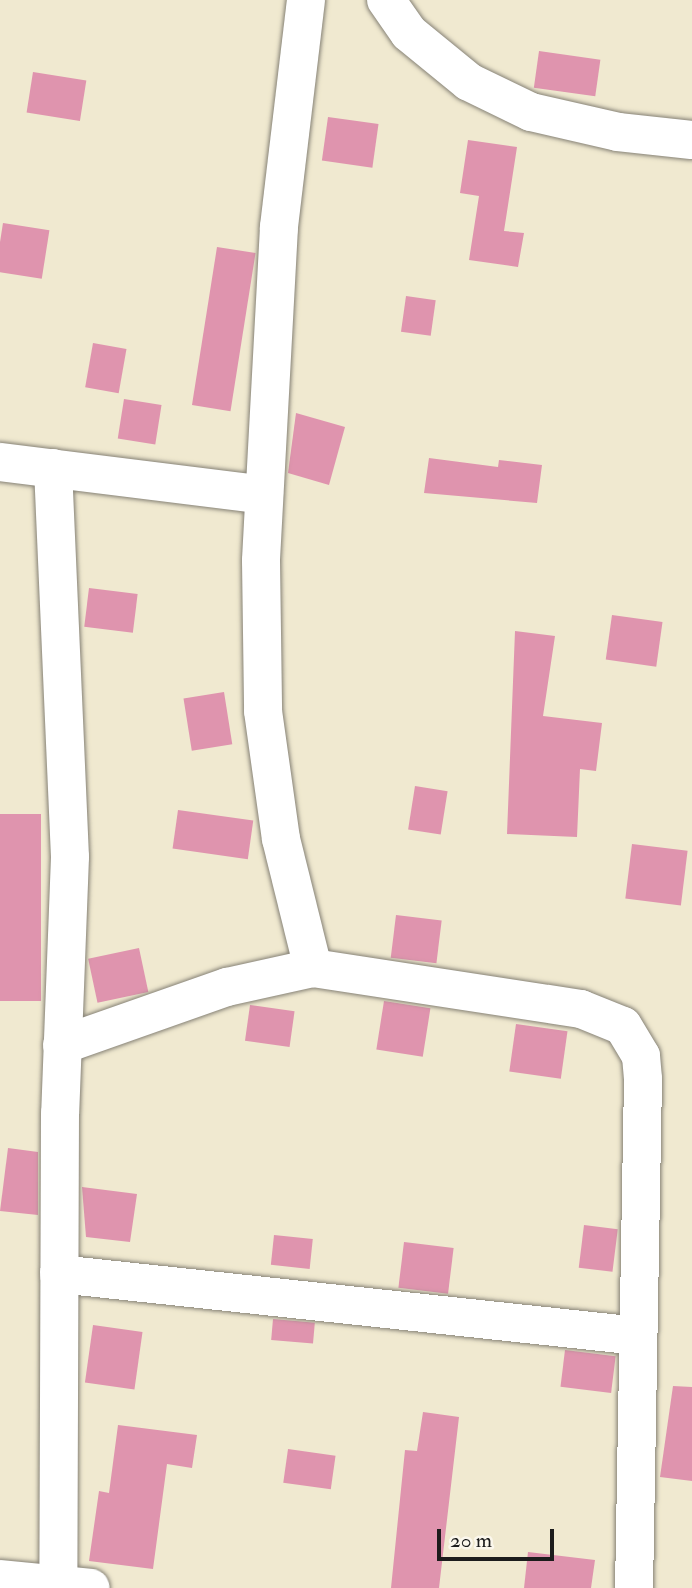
<!DOCTYPE html>
<html>
<head>
<meta charset="utf-8">
<style>
  body { margin:0 }
  #map { position:relative; width:692px; height:1588px; overflow:hidden; background:#f0e9d0; font-family:"IM FELL Double Pica",serif }
  div>[style] { position:absolute }
  .building>* { inset:0; background:#df94ae; transform-origin:0 0 }
  .roads { filter:drop-shadow(0 0 2px #868276) drop-shadow(0 0 2px #868276) }
  .minor>* { height:38px; margin:-19px; padding:0 19px; transform-origin:19px; border-radius:19px; background:#fff }
  span { translate:-50% -50%; white-space:nowrap; text-align:center; line-height:1.15; -webkit-text-stroke:5px #fbf7ec; paint-order:stroke }
  .scale { position:absolute; left:437px; top:1529px; width:117px; height:32px; box-sizing:border-box; border:4px solid #1c1c1c; border-top:0; padding-left:9px; font-size:21px; line-height:24px; white-space:nowrap; color:#1c1c1c; -webkit-text-stroke:5px #fbf7ec; paint-order:stroke }
</style>
</head>
<body>
<div id="map">
  <div class="building">
    <i style="left:539px;top:51px;width:62px;height:37px;rotate:8deg"></i>
    <i style="left:33px;top:72px;width:54px;height:41px;rotate:9deg"></i>
    <i style="left:328px;top:117px;width:51px;height:44px;rotate:8deg"></i>
    <i style="clip-path:polygon(468px 140px,517px 147px,504px 231px,524px 233px,518px 267px,469px 260px,479px 196px,460px 193px)"></i>
    <i style="left:3px;top:223px;width:47px;height:49px;rotate:9deg"></i>
    <i style="left:217px;top:247px;width:39px;height:160px;rotate:9deg"></i>
    <i style="left:406px;top:296px;width:30px;height:36px;rotate:8deg"></i>
    <i style="left:93px;top:343px;width:34px;height:45px;rotate:10deg"></i>
    <i style="left:124px;top:399px;width:38px;height:40px;rotate:9deg"></i>
    <i style="clip-path:polygon(296px 413px,345px 427px,329px 485px,288px 473px)"></i>
    <i style="clip-path:polygon(429px 458px,498px 467px,499px 460px,542px 465px,537px 503px,424px 493px)"></i>
    <i style="left:89px;top:588px;width:49px;height:39px;rotate:7deg"></i>
    <i style="left:612px;top:615px;width:51px;height:45px;rotate:8deg"></i>
    <i style="clip-path:polygon(515px 631px,555px 636px,543px 716px,602px 723px,596px 771px,580px 769px,577px 837px,507px 834px)"></i>
    <i style="left:224px;top:692px;width:53px;height:41px;rotate:81deg"></i>
    <i style="left:415px;top:786px;width:33px;height:44px;rotate:9deg"></i>
    <i style="left:178px;top:810px;width:76px;height:39px;rotate:8deg"></i>
    <i style="left:41px;top:814px;width:187px;height:41px;rotate:90deg"></i>
    <i style="left:632px;top:844px;width:56px;height:55px;rotate:7deg"></i>
    <i style="left:396px;top:915px;width:46px;height:43px;rotate:7deg"></i>
    <i style="left:139px;top:948px;width:45px;height:52px;rotate:78deg"></i>
    <i style="left:384px;top:1001px;width:47px;height:49px;rotate:9deg"></i>
    <i style="left:250px;top:1005px;width:45px;height:36px;rotate:8deg"></i>
    <i style="left:516px;top:1024px;width:52px;height:48px;rotate:8deg"></i>
    <i style="clip-path:polygon(8px 1148px,38px 1152px,38px 1215px,0 1211px)"></i>
    <i style="clip-path:polygon(82px 1187px,137px 1194px,130px 1242px,86px 1237px)"></i>
    <i style="left:584px;top:1225px;width:34px;height:43px;rotate:7deg"></i>
    <i style="left:274px;top:1235px;width:39px;height:30px;rotate:6deg"></i>
    <i style="left:404px;top:1242px;width:50px;height:46px;rotate:7deg"></i>
    <i style="left:273px;top:1319px;width:42px;height:21px;rotate:5deg"></i>
    <i style="left:93px;top:1325px;width:50px;height:58px;rotate:8deg"></i>
    <i style="left:565px;top:1350px;width:51px;height:37px;rotate:7deg"></i>
    <i style="clip-path:polygon(673px 1386px,692px 1387px,692px 1481px,660px 1477px)"></i>
    <i style="clip-path:polygon(423px 1412px,459px 1417px,439px 1588px,391px 1588px,405px 1450px,417px 1451px)"></i>
    <i style="clip-path:polygon(118px 1425px,197px 1435px,192px 1468px,167px 1464px,153px 1569px,89px 1561px,99px 1491px,109px 1493px)"></i>
    <i style="left:288px;top:1449px;width:48px;height:34px;rotate:8deg"></i>
    <i style="clip-path:polygon(528px 1552px,595px 1560px,591px 1588px,524px 1588px)"></i>
  </div>
  <div class="roads">
    <div class="minor">
      <i style="left:306px;top:0;width:229px;rotate:96.8deg"></i>
      <i style="left:279px;top:227px;width:334px;rotate:93.1deg"></i>
      <i style="left:261px;top:561px;width:150px;rotate:89.2deg"></i>
      <i style="left:263px;top:711px;width:129px;rotate:82deg"></i>
      <i style="left:281px;top:839px;width:133px;rotate:76.1deg"></i>
      <i style="left:386px;top:0;width:40px;rotate:55.1deg"></i>
      <i style="left:409px;top:33px;width:77px;rotate:39.2deg"></i>
      <i style="left:469px;top:82px;width:69px;rotate:25.8deg"></i>
      <i style="left:531px;top:112px;width:89px;rotate:12.9deg"></i>
      <i style="left:618px;top:132px;width:74px;rotate:6.2deg"></i>
      <i style="left:0;top:462px;width:266px;rotate:7.1deg"></i>
      <i style="left:53px;top:468px;width:389px;rotate:87.5deg"></i>
      <i style="left:70px;top:857px;width:256px;rotate:92.2deg"></i>
      <i style="left:60px;top:1113px;width:475px;rotate:90.2deg"></i>
      <i style="left:62px;top:1045px;width:175px;rotate:-19.4deg"></i>
      <i style="left:227px;top:987px;width:88px;rotate:-12.5deg"></i>
      <i style="left:313px;top:968px;width:271px;rotate:8.7deg"></i>
      <i style="left:581px;top:1009px;width:45px;rotate:22deg"></i>
      <i style="left:623px;top:1026px;width:35px;rotate:59deg"></i>
      <i style="left:641px;top:1056px;width:23px;rotate:85deg"></i>
      <i style="left:643px;top:1079px;width:509px;rotate:91.01deg"></i>
      <i style="left:59px;top:1274px;width:582px;rotate:6.11deg"></i>
      <i style="left:0;top:1579px;width:91px;rotate:5.6deg"></i>
    </div>
  </div>
  <div class="scale">20 m</div>
</div>
</body>
</html>
